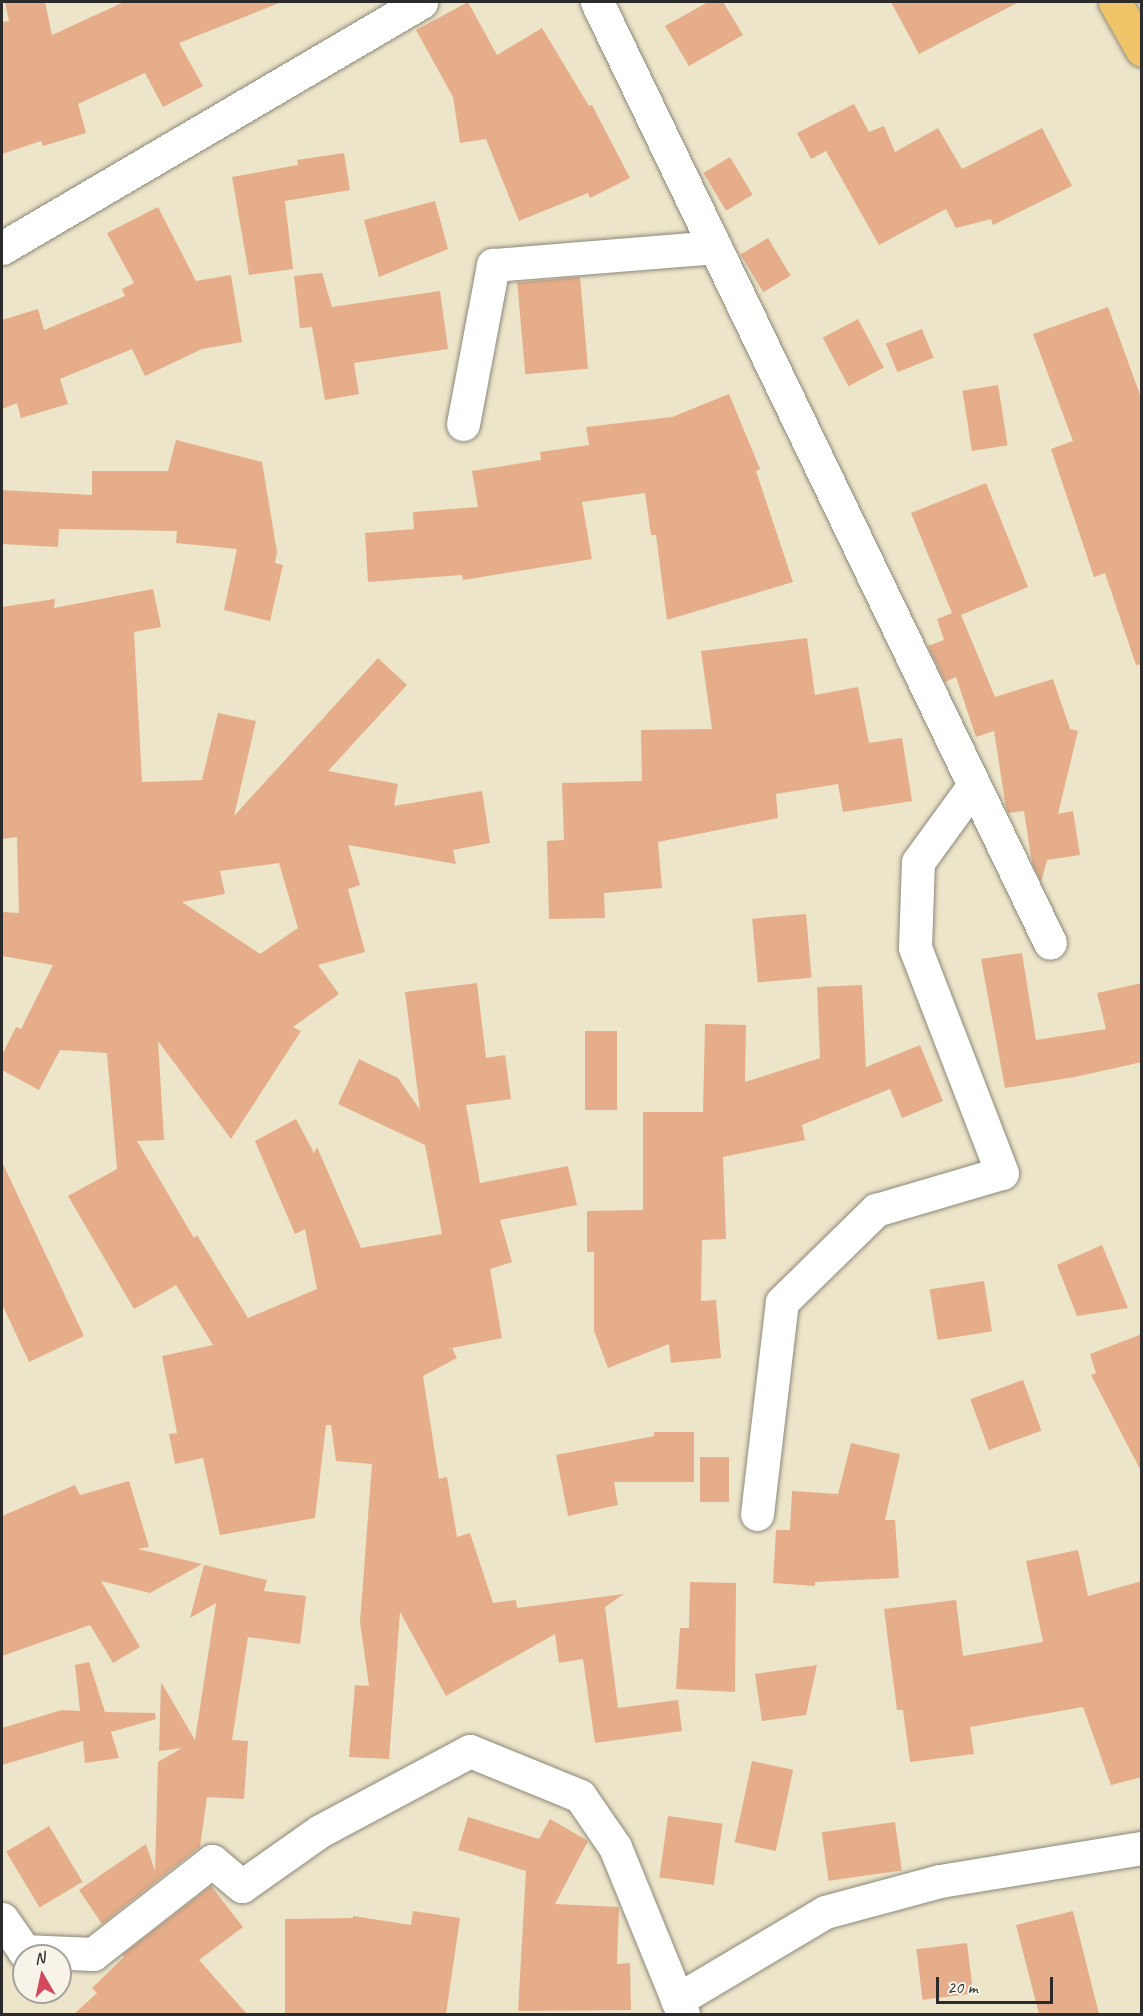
<!DOCTYPE html>
<html>
<head>
<meta charset="utf-8">
<style>
  body { margin:0 }
  #map { position:relative; width:1143px; height:2016px; overflow:hidden; background:#ede5c9; font-family:Caveat,sans-serif }
  div>[style] { position:absolute }
  .building>* { inset:0; background:#e5ad8a; transform-origin:0 0 }
  .roads { filter:drop-shadow(0 0 2px #8c887a) drop-shadow(0 0 2px #8c887a) }
  .minor>* { height:33px; margin:-16.5px; padding:0 16.5px; transform-origin:16.5px; border-radius:16.5px; background:#fff }
  .major>* { height:33px; margin:-16.5px; padding:0 16.5px; transform-origin:16.5px; border-radius:16.5px; background:#f0c469 }
  span { translate:-50% -50%; white-space:nowrap; text-align:center; line-height:1.15; -webkit-text-stroke:4.5px #f7f3e8; paint-order:stroke }
  .frame { position:absolute; inset:0; border:3px solid #2b2b2b; pointer-events:none }
  .north { position:absolute; left:12px; top:1944px; width:60px; height:60px; box-sizing:border-box; background:#f7f3e8; border:2px solid #a5a39c; border-radius:50%; rotate:351deg; font-size:16px; font-weight:700; line-height:24px; text-align:center; color:#2b2b2b }
  .north::after { content:''; display:block; margin:auto; width:21px; height:27px; background:#d1495b; clip-path:polygon(50% 0,100% 100%,50% 72%,0 100%) }
  .scale { position:absolute; left:936px; top:1977px; width:117px; height:27px; box-sizing:border-box; border:3px solid #2b2b2b; border-top:0; padding-left:8px; font-size:18px; line-height:21px; white-space:nowrap; color:#2b2b2b; -webkit-text-stroke:4px #f7f3e8; paint-order:stroke }
</style>
</head>
<body>
<div id="map">
  <div class="building">
    <i style="clip-path:polygon(5px 2px,45px 2px,52px 35px,124px 2px,279px 3px,179px 43px,203px 86px,163px 107px,145px 73px,78px 104px,86px 133px,43px 146px,41px 141px,2px 154px,2px 22px,9px 21px)"></i>
    <i style="clip-path:polygon(468px 2px,497px 55px,542px 28px,589px 106px,592px 105px,630px 178px,590px 198px,588px 193px,519px 221px,486px 139px,460px 143px,453px 97px,416px 30px)"></i>
    <i style="clip-path:polygon(708px 2px,723px 2px,743px 35px,689px 66px,665px 26px)"></i>
    <i style="clip-path:polygon(891px 2px,1019px 2px,919px 54px)"></i>
    <i style="clip-path:polygon(854px 104px,869px 132px,884px 126px,895px 152px,938px 128px,962px 169px,1042px 128px,1072px 186px,993px 225px,991px 219px,956px 228px,946px 209px,879px 245px,826px 151px,811px 159px,797px 133px)"></i>
    <i style="clip-path:polygon(344px 153px,350px 190px,285px 201px,293px 269px,249px 275px,232px 177px,298px 165px,297px 160px)"></i>
    <i style="left:730px;top:157px;width:44px;height:31px;rotate:59deg"></i>
    <i style="clip-path:polygon(435px 201px,448px 249px,379px 277px,364px 220px)"></i>
    <i style="clip-path:polygon(158px 207px,196px 281px,231px 275px,242px 342px,202px 349px,145px 376px,132px 349px,60px 379px,68px 404px,21px 418px,17px 403px,2px 409px,2px 320px,38px 309px,44px 330px,125px 296px,122px 289px,134px 283px,107px 233px)"></i>
    <i style="left:768px;top:238px;width:44px;height:32px;rotate:59deg"></i>
    <i style="clip-path:polygon(322px 273px,332px 307px,440px 291px,448px 349px,354px 363px,359px 394px,325px 400px,312px 327px,300px 328px,294px 276px)"></i>
    <i style="left:580px;top:277px;width:92px;height:63px;rotate:85deg"></i>
    <i style="clip-path:polygon(1108px 307px,1142px 400px,1142px 664px,1136px 665px,1105px 573px,1094px 577px,1051px 449px,1073px 441px,1033px 334px)"></i>
    <i style="left:858px;top:319px;width:55px;height:40px;rotate:62deg"></i>
    <i style="left:922px;top:329px;width:31px;height:39px;rotate:68deg"></i>
    <i style="left:998px;top:385px;width:61px;height:36px;rotate:81deg"></i>
    <i style="clip-path:polygon(729px 394px,760px 469px,756px 471px,793px 582px,667px 620px,656px 535px,651px 535px,645px 493px,582px 502px,592px 559px,463px 580px,462px 575px,368px 582px,365px 533px,414px 529px,413px 512px,478px 507px,472px 471px,541px 460px,540px 452px,589px 445px,586px 427px,672px 417px)"></i>
    <i style="clip-path:polygon(176px 440px,262px 462px,277px 552px,275px 563px,283px 565px,270px 621px,224px 610px,237px 549px,176px 543px,177px 531px,59px 529px,58px 547px,2px 544px,2px 490px,92px 495px,92px 471px,168px 471px)"></i>
    <i style="clip-path:polygon(986px 483px,1028px 587px,961px 615px,995px 697px,1053px 679px,1070px 729px,1078px 731px,1058px 814px,1073px 811px,1080px 855px,1047px 860px,1041px 882px,1032px 863px,1024px 811px,1008px 813px,1006px 808px,994px 731px,976px 737px,956px 677px,945px 682px,928px 646px,944px 640px,937px 619px,952px 613px,911px 513px)"></i>
    <i style="clip-path:polygon(evenodd,153px 589px,161px 627px,134px 632px,142px 782px,202px 780px,218px 713px,256px 721px,234px 816px,378px 658px,407px 685px,328px 771px,398px 784px,394px 806px,482px 791px,490px 843px,453px 850px,456px 864px,348px 845px,360px 885px,348px 889px,365px 952px,318px 965px,339px 994px,293px 1027px,301px 1031px,231px 1139px,158px 1041px,164px 1140px,137px 1141px,194px 1238px,197px 1235px,248px 1318px,317px 1289px,305px 1229px,295px 1234px,255px 1141px,296px 1119px,314px 1153px,317px 1147px,361px 1248px,442px 1234px,425px 1145px,338px 1104px,359px 1059px,398px 1078px,420px 1110px,405px 992px,477px 983px,486px 1058px,505px 1055px,511px 1099px,466px 1105px,480px 1183px,568px 1166px,577px 1205px,500px 1220px,512px 1262px,490px 1269px,502px 1338px,452px 1348px,457px 1358px,423px 1376px,439px 1479px,447px 1477px,457px 1537px,470px 1533px,493px 1603px,516px 1600px,517px 1608px,624px 1594px,605px 1607px,618px 1708px,678px 1700px,682px 1731px,595px 1743px,583px 1659px,559px 1663px,555px 1634px,446px 1696px,400px 1612px,389px 1759px,349px 1757px,355px 1685px,369px 1686px,360px 1622px,372px 1464px,336px 1461px,331px 1425px,326px 1425px,315px 1518px,220px 1535px,203px 1458px,175px 1464px,169px 1434px,177px 1433px,162px 1356px,213px 1345px,176px 1285px,134px 1309px,68px 1196px,117px 1169px,107px 1053px,60px 1050px,39px 1090px,2px 1070px,2px 1055px,16px 1027px,21px 1029px,53px 965px,2px 956px,2px 912px,19px 913px,17px 837px,2px 839px,2px 607px,55px 599px,54px 608px,153px 589px,279px 863px,298px 928px,260px 954px,182px 902px,225px 894px,220px 871px,279px 863px)"></i>
    <i style="clip-path:polygon(807px 638px,815px 695px,858px 687px,869px 743px,902px 738px,912px 801px,843px 812px,838px 784px,776px 794px,778px 818px,658px 842px,662px 888px,604px 893px,605px 918px,549px 919px,547px 841px,564px 840px,562px 783px,642px 781px,641px 730px,712px 729px,701px 651px)"></i>
    <i style="left:806px;top:914px;width:64px;height:54px;rotate:85deg"></i>
    <i style="clip-path:polygon(1022px 953px,1036px 1040px,1106px 1029px,1097px 993px,1142px 983px,1142px 1062px,1075px 1077px,1005px 1088px,981px 959px)"></i>
    <i style="clip-path:polygon(862px 985px,866px 1067px,920px 1045px,943px 1101px,902px 1118px,890px 1089px,802px 1125px,805px 1140px,723px 1157px,726px 1239px,702px 1240px,701px 1301px,716px 1300px,721px 1358px,671px 1363px,669px 1344px,608px 1368px,594px 1331px,594px 1252px,587px 1252px,587px 1211px,643px 1210px,643px 1112px,703px 1112px,705px 1024px,746px 1025px,745px 1082px,820px 1058px,817px 987px)"></i>
    <i style="left:585px;top:1031px;width:32px;height:79px"></i>
    <i style="clip-path:polygon(2px 1162px,84px 1336px,29px 1362px,2px 1304px)"></i>
    <i style="clip-path:polygon(1102px 1245px,1128px 1308px,1077px 1316px,1057px 1265px)"></i>
    <i style="left:984px;top:1281px;width:51px;height:55px;rotate:81deg"></i>
    <i style="clip-path:polygon(1142px 1334px,1142px 1473px,1091px 1375px,1096px 1373px,1090px 1354px)"></i>
    <i style="left:1023px;top:1380px;width:54px;height:56px;rotate:70deg"></i>
    <i style="clip-path:polygon(654px 1432px,694px 1432px,694px 1482px,614px 1482px,618px 1505px,568px 1516px,556px 1455px,654px 1436px)"></i>
    <i style="clip-path:polygon(851px 1443px,900px 1454px,885px 1520px,895px 1520px,899px 1578px,815px 1582px,815px 1586px,773px 1583px,776px 1530px,790px 1530px,792px 1491px,838px 1494px)"></i>
    <i style="left:700px;top:1457px;width:29px;height:45px"></i>
    <i style="clip-path:polygon(129px 1481px,149px 1547px,138px 1549px,202px 1564px,150px 1593px,101px 1581px,140px 1647px,113px 1663px,90px 1625px,2px 1656px,2px 1516px,75px 1485px,80px 1495px)"></i>
    <i style="clip-path:polygon(1078px 1550px,1088px 1596px,1142px 1581px,1142px 1777px,1111px 1785px,1083px 1707px,970px 1727px,974px 1754px,910px 1762px,903px 1710px,897px 1710px,884px 1609px,956px 1600px,963px 1656px,1043px 1642px,1026px 1561px)"></i>
    <i style="clip-path:polygon(204px 1565px,267px 1580px,264px 1591px,306px 1596px,300px 1644px,248px 1637px,232px 1740px,248px 1741px,244px 1799px,207px 1797px,200px 1847px,102px 1924px,79px 1890px,146px 1844px,155px 1871px,158px 1762px,182px 1748px,159px 1751px,161px 1682px,195px 1740px,216px 1603px,190px 1618px)"></i>
    <i style="clip-path:polygon(690px 1582px,736px 1583px,735px 1692px,676px 1689px,680px 1628px,689px 1628px)"></i>
    <i style="clip-path:polygon(89px 1662px,105px 1712px,155px 1713px,156px 1719px,111px 1732px,119px 1758px,85px 1763px,83px 1741px,2px 1765px,2px 1728px,62px 1710px,80px 1711px,75px 1665px)"></i>
    <i style="clip-path:polygon(817px 1665px,806px 1715px,762px 1721px,755px 1674px)"></i>
    <i style="left:752px;top:1761px;width:42px;height:83px;rotate:12deg"></i>
    <i style="left:668px;top:1816px;width:55px;height:62px;rotate:8deg"></i>
    <i style="clip-path:polygon(468px 1817px,539px 1839px,550px 1819px,588px 1841px,555px 1904px,619px 1907px,617px 1964px,630px 1963px,631px 2010px,518px 2011px,526px 1871px,458px 1850px)"></i>
    <i style="left:895px;top:1822px;width:49px;height:74px;rotate:82deg"></i>
    <i style="left:49px;top:1826px;width:65px;height:50px;rotate:59deg"></i>
    <i style="clip-path:polygon(211px 1886px,243px 1927px,199px 1960px,247px 2014px,74px 2014px,97px 1993px,92px 1988px,124px 1957px,122px 1955px)"></i>
    <i style="clip-path:polygon(413px 1911px,460px 1918px,446px 2014px,285px 2014px,285px 1919px,353px 1918px,353px 1916px,411px 1925px)"></i>
    <i style="clip-path:polygon(1073px 1911px,1099px 2014px,1039px 2014px,1016px 1925px)"></i>
    <i style="left:967px;top:1943px;width:51px;height:51px;rotate:83deg"></i>
  </div>
  <div class="roads">
    <div class="minor">
      <i style="left:597px;top:2px;width:1044px;rotate:64.29deg"></i>
      <i style="left:2px;top:248px;width:486px;rotate:-30.4deg"></i>
      <i style="left:463px;top:424px;width:162px;rotate:-79.3deg"></i>
      <i style="left:493px;top:265px;width:223px;rotate:-4.6deg"></i>
      <i style="left:757px;top:1514px;width:213px;rotate:-83.3deg"></i>
      <i style="left:782px;top:1302px;width:132px;rotate:-44.4deg"></i>
      <i style="left:876px;top:1210px;width:131px;rotate:-16.4deg"></i>
      <i style="left:1002px;top:1173px;width:242px;rotate:-111.1deg"></i>
      <i style="left:915px;top:947px;width:85px;rotate:-88deg"></i>
      <i style="left:918px;top:862px;width:95px;rotate:-54deg"></i>
      <i style="left:2px;top:1919px;width:39px;rotate:55deg"></i>
      <i style="left:24px;top:1951px;width:69px;rotate:2.5deg"></i>
      <i style="left:93px;top:1954px;width:151px;rotate:-38deg"></i>
      <i style="left:212px;top:1861px;width:39px;rotate:40deg"></i>
      <i style="left:242px;top:1886px;width:95px;rotate:-35.2deg"></i>
      <i style="left:320px;top:1831px;width:170px;rotate:-28.1deg"></i>
      <i style="left:470px;top:1751px;width:119px;rotate:22.2deg"></i>
      <i style="left:580px;top:1796px;width:62px;rotate:55.5deg"></i>
      <i style="left:615px;top:1847px;width:180px;rotate:67.8deg"></i>
      <i style="left:677px;top:2000px;width:172px;rotate:-30.7deg"></i>
      <i style="left:825px;top:1912px;width:119px;rotate:-15.1deg"></i>
      <i style="left:940px;top:1881px;width:205px;rotate:-9.3deg"></i>
    </div>
    <div class="major">
      <i style="left:1115px;top:2px;width:55px;rotate:60.6deg"></i>
    </div>
  </div>
  <div class="frame"></div>
  <div class="north">N</div>
  <div class="scale">20 m</div>
</div>
</body>
</html>
